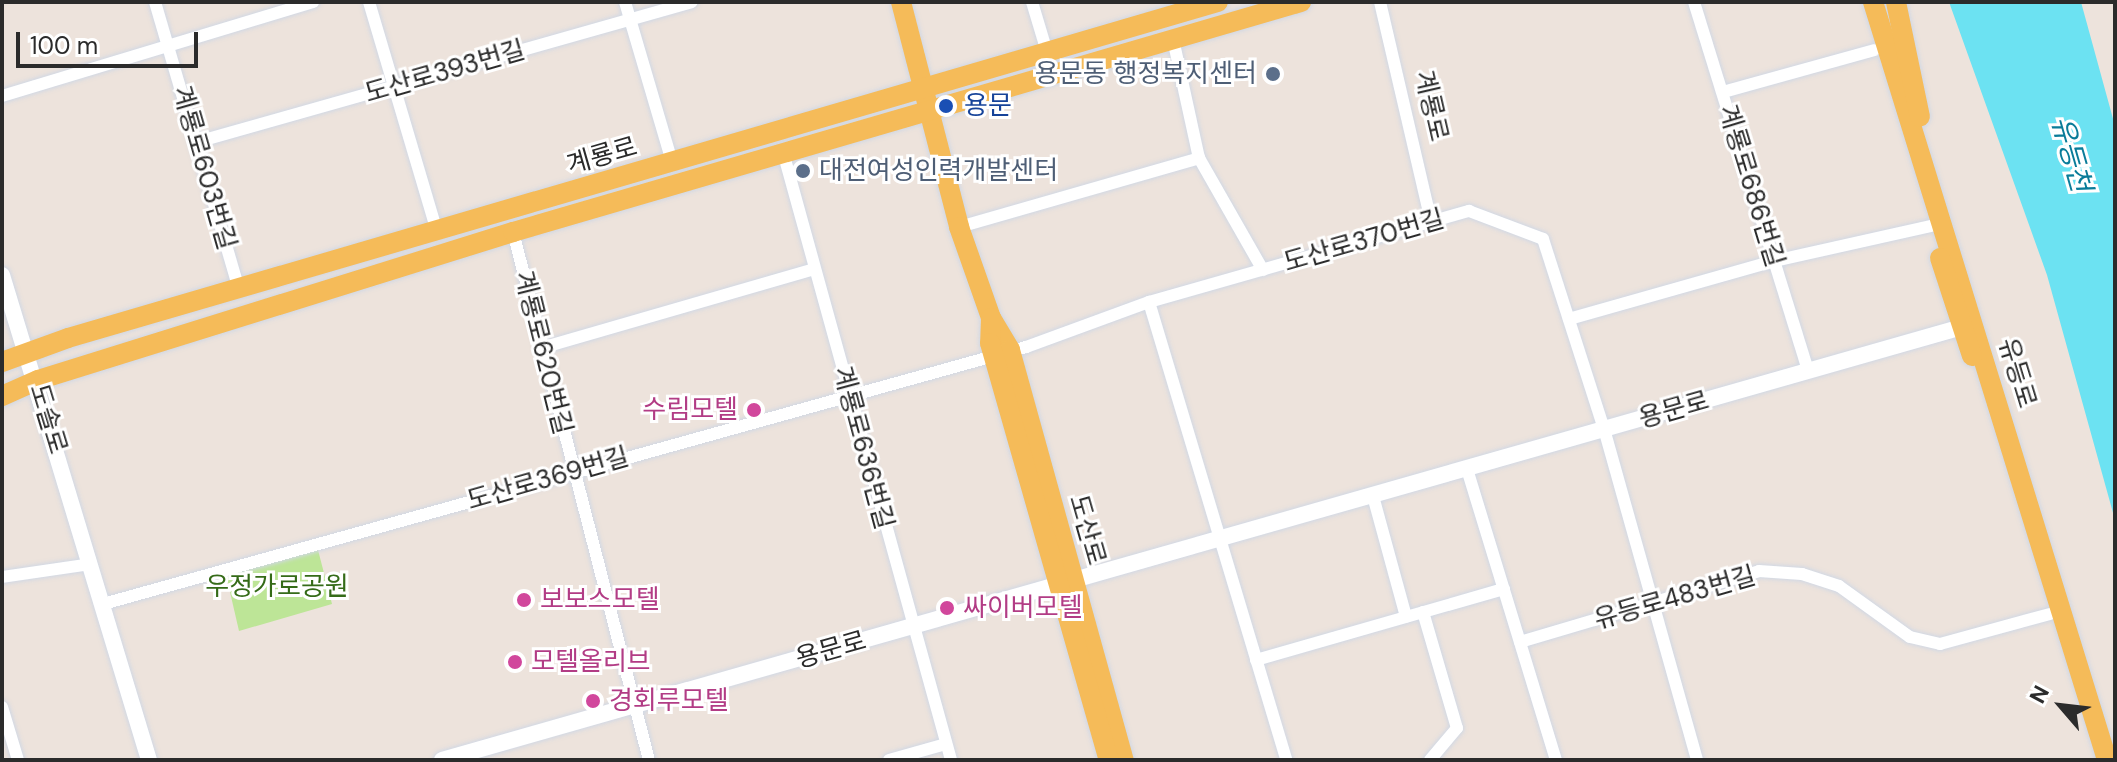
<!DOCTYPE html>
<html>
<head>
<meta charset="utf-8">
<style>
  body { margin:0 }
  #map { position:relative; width:2117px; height:762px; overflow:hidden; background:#ede3dc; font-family:"DM Sans","Noto Sans KR",sans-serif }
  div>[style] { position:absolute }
  .green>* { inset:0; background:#bde597 }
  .water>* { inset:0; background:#6ce2f2 }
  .roads { filter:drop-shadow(0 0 2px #d1d8e4) drop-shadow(0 0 2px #d1d8e4) }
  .minor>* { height:12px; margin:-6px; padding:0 6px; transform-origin:6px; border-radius:6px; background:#fff }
  .tertiary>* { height:16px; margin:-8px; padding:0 8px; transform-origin:8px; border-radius:8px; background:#fff }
  .primary>* { height:20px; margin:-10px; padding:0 10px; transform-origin:10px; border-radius:10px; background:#f5bb59 }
  .dots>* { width:22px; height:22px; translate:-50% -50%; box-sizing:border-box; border:4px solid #fff; border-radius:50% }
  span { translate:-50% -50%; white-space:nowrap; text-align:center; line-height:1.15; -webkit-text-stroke:6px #fff; paint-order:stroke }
  .street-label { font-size:26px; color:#2b2b2b }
  .service-label { font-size:26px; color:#4e5e75 }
  .right { translate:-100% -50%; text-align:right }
  .left { translate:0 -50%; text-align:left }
  .transit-label { font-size:26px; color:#164399 }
  .hotel-label { font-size:26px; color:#b23c85 }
  .park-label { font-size:26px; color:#356b18 }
  .water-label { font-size:28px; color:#097c99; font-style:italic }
  .frame { position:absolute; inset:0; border:4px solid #2b2b2b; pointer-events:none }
  .north { position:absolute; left:2021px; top:666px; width:80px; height:80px; -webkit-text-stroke:6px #fff; paint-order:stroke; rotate:298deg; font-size:22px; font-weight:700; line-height:32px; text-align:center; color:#2b2b2b }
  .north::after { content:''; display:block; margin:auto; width:28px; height:36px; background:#2b2b2b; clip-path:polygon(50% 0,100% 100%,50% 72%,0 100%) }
  .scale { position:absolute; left:16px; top:32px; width:182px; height:36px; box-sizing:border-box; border:4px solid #2b2b2b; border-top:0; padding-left:10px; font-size:24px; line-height:28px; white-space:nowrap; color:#2b2b2b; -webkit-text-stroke:6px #fff; paint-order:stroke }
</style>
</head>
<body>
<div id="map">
  <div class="green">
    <i style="clip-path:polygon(318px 550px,332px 604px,239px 631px,227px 579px,235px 566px)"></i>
  </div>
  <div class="water">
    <i style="clip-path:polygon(1949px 2px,2081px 2px,2115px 126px,2115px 520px,2047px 275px)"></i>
  </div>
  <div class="roads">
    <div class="minor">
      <i style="left:155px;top:2px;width:299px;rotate:73.7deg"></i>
      <i style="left:369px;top:2px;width:239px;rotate:73.5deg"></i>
      <i style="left:625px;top:2px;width:167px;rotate:73.6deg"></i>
      <i style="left:1032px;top:2px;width:52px;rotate:73.3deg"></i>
      <i style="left:1380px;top:2px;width:226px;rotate:76.9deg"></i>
      <i style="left:1694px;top:2px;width:386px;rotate:72.8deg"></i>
      <i style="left:1173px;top:39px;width:122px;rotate:77.7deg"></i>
      <i style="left:1199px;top:158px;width:129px;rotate:60.3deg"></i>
      <i style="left:1723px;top:92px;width:157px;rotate:-15.5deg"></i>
      <i style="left:2px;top:96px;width:325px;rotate:-16.8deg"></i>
      <i style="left:197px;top:142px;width:514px;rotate:-15.79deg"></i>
      <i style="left:783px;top:152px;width:631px;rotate:74.55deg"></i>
      <i style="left:959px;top:227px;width:250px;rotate:-16deg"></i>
      <i style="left:513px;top:232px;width:545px;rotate:75.56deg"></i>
      <i style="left:1149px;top:302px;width:478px;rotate:73.3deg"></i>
      <i style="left:1569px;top:319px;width:213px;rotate:-15.8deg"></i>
      <i style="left:1774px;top:261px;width:161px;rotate:-12.6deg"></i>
      <i style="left:541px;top:348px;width:284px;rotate:-16.1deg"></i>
      <i style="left:1467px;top:469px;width:304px;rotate:73deg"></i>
      <i style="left:1373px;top:496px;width:125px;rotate:74.7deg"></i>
      <i style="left:2px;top:577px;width:90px;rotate:-8.3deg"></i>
      <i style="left:103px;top:604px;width:958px;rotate:-15.56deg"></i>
      <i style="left:1026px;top:347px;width:131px;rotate:-20.1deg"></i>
      <i style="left:1149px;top:302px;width:333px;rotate:-15.9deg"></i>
      <i style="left:1469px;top:211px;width:79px;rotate:20.7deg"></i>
      <i style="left:1543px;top:239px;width:200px;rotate:72.2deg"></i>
      <i style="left:1604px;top:429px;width:344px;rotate:74.3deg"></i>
      <i style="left:1423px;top:612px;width:121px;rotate:73.7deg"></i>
      <i style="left:1457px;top:728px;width:42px;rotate:130.2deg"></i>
      <i style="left:1520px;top:642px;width:249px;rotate:-16.5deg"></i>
      <i style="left:1759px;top:571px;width:43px;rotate:4deg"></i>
      <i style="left:1802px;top:574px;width:39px;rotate:18deg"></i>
      <i style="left:1839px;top:586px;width:87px;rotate:35.7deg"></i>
      <i style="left:1910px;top:637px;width:31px;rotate:13deg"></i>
      <i style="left:1940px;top:644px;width:114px;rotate:-15.3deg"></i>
      <i style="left:1256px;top:660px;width:258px;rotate:-16deg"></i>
      <i style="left:2px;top:707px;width:55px;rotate:73.2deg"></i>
      <i style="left:889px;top:760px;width:59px;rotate:-15.7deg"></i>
    </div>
    <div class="tertiary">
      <i style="left:2px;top:275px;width:507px;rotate:73.14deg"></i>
      <i style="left:442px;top:760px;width:1592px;rotate:-15.9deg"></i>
    </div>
    <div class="primary">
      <i style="left:901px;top:2px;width:232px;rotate:75.5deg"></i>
      <i style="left:959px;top:227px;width:96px;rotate:70.6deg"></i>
      <i style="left:991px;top:318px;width:37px;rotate:59deg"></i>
      <i style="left:1010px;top:350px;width:426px;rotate:74.5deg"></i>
      <i style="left:1873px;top:2px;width:793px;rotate:72.84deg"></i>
      <i style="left:1896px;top:2px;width:117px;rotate:78.2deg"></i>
      <i style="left:1940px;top:258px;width:103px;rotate:71.9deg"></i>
      <i style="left:991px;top:318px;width:25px;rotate:92deg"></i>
      <i style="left:990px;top:343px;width:434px;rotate:74.1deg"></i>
      <i style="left:2px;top:362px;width:70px;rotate:-20deg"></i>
      <i style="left:68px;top:338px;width:1198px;rotate:-16.29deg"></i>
      <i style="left:2px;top:396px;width:39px;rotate:-24deg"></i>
      <i style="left:38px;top:380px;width:498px;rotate:-17.3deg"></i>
      <i style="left:513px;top:232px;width:821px;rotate:-16.27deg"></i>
    </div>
  </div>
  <div class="dots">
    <i style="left:1273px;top:74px;background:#5c6f8a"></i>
    <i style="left:946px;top:106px;background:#1a4fb4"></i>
    <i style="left:803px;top:171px;background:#5c6f8a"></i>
    <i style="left:754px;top:410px;background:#d1479c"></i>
    <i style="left:524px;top:600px;background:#d1479c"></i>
    <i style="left:947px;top:608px;background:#d1479c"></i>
    <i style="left:515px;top:662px;background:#d1479c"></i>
    <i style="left:593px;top:701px;background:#d1479c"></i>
  </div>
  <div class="street-label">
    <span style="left:445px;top:72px;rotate:-16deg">도산로393번길</span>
    <span style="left:1431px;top:106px;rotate:77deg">계룡로</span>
    <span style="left:602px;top:156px;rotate:-16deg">계룡로</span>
    <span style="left:204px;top:168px;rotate:74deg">계룡로603번길</span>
    <span style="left:1751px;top:186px;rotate:73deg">계룡로686번길</span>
    <span style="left:1364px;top:241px;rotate:-16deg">도산로370번길</span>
    <span style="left:543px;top:353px;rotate:76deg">계룡로620번길</span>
    <span style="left:2017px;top:373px;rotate:73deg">유등로</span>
    <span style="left:1674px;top:410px;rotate:-16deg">용문로</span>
    <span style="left:48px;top:419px;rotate:73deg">도솔로</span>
    <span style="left:863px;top:448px;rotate:75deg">계룡로636번길</span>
    <span style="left:548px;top:479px;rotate:-16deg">도산로369번길</span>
    <span style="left:1087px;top:530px;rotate:74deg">도산로</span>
    <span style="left:1675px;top:598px;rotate:-16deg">유등로483번길</span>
    <span style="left:831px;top:650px;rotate:-16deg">용문로</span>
  </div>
  <div class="service-label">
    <span class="right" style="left:1257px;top:74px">용문동 행정복지센터</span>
    <span class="left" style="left:819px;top:171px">대전여성인력개발센터</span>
  </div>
  <div class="transit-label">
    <span class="left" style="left:964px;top:106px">용문</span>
  </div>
  <div class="hotel-label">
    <span class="right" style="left:738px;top:410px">수림모텔</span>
    <span class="left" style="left:540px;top:600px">보보스모텔</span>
    <span class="left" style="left:963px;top:608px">싸이버모텔</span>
    <span class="left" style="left:531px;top:662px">모텔올리브</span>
    <span class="left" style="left:609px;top:701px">경회루모텔</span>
  </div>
  <div class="park-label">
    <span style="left:277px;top:587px">우정가로공원</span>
  </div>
  <div class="water-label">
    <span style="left:2071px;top:154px;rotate:74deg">유등천</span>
  </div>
  <div class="frame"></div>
  <div class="north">N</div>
  <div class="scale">100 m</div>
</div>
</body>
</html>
